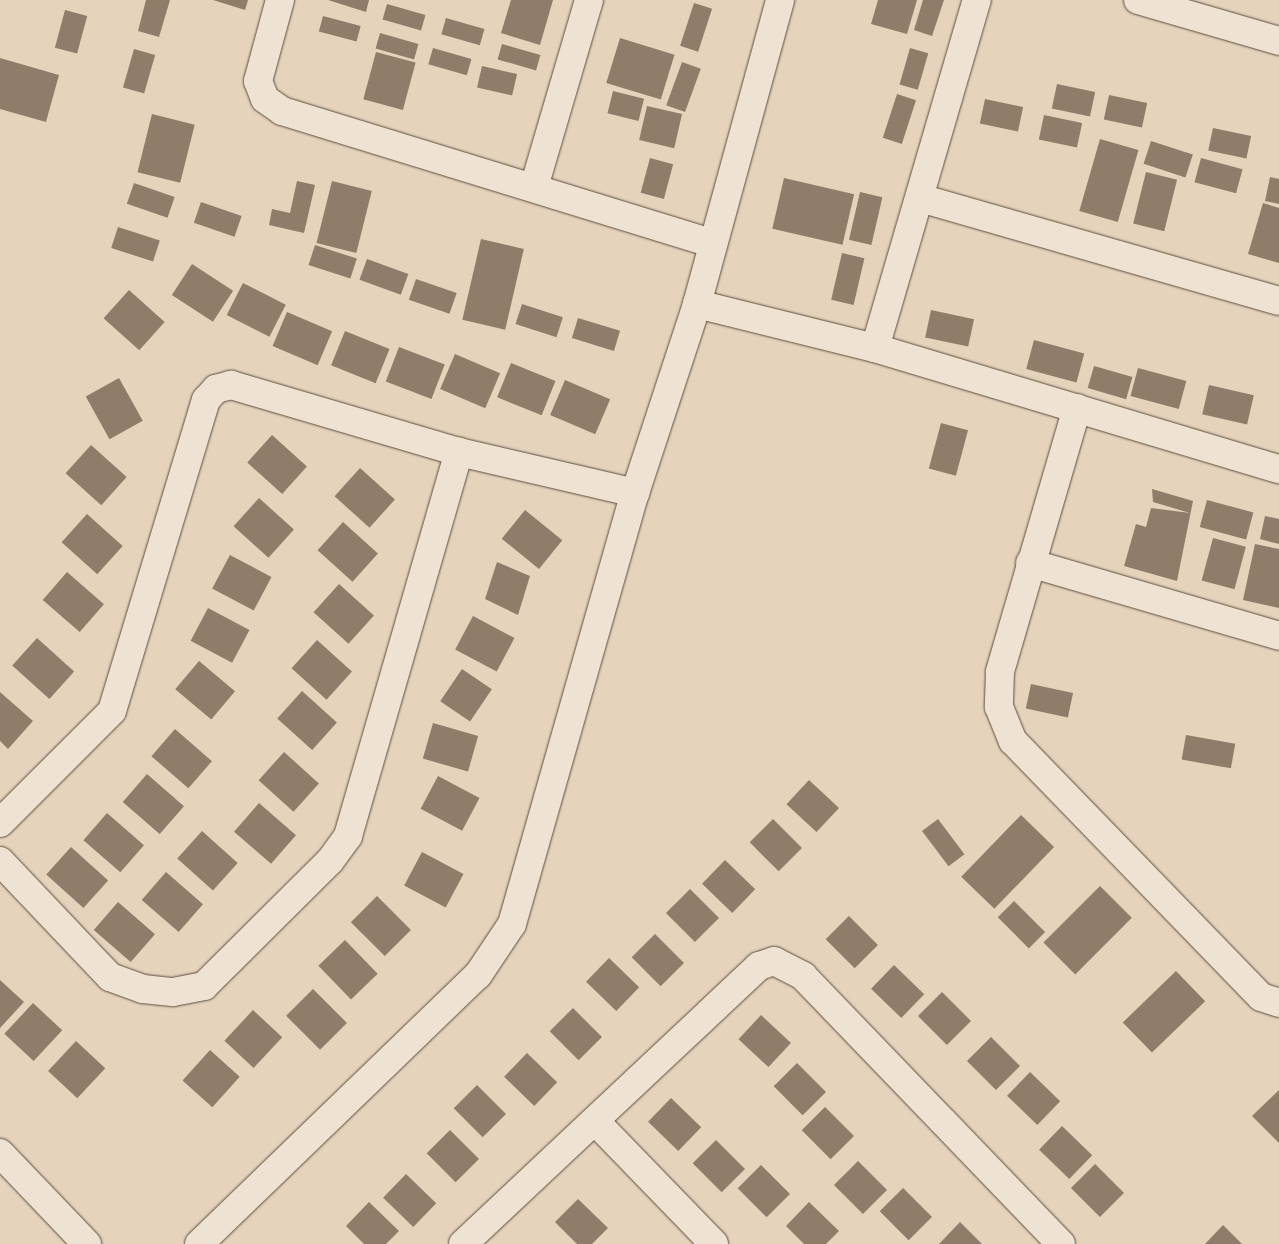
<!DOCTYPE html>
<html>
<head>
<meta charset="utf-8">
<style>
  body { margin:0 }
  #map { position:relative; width:1279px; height:1244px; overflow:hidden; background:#e5d3bc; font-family:Vollkorn,serif }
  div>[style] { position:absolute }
  .building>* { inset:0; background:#8f7d6a; transform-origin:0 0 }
  .roads { filter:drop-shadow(0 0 1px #5e4c3c) drop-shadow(0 0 1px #5e4c3c) }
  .street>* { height:28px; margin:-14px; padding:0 14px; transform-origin:14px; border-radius:14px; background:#eee2d3 }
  span { translate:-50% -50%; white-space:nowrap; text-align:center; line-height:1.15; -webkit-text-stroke:5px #eee2d3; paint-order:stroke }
</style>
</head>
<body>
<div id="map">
  <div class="building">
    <i style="clip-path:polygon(146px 0,170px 0,159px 37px,138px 31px)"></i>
    <i style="clip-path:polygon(213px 0,248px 0,245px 10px)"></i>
    <i style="clip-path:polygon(328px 0,369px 0,366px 12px)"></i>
    <i style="clip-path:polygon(511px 0,553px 0,540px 45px,501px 33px)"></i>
    <i style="clip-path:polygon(878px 0,917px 0,907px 34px,871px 24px)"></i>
    <i style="clip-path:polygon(923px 0,944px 0,932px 36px,914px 30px)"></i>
    <i style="left:694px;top:3px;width:19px;height:45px;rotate:18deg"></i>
    <i style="left:387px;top:4px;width:40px;height:16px;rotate:16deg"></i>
    <i style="left:65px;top:10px;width:23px;height:39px;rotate:15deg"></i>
    <i style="left:323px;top:16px;width:39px;height:16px;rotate:15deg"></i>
    <i style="left:446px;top:18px;width:40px;height:17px;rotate:16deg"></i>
    <i style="left:380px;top:33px;width:40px;height:16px;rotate:16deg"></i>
    <i style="left:620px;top:38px;width:57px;height:47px;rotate:17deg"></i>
    <i style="left:502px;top:44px;width:40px;height:16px;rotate:16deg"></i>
    <i style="left:433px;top:48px;width:40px;height:17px;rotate:16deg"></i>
    <i style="left:910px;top:48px;width:19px;height:38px;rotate:16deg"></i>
    <i style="left:134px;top:49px;width:22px;height:40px;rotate:16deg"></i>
    <i style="left:376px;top:52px;width:41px;height:49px;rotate:15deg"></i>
    <i style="clip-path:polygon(0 58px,59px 75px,46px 122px,0 109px)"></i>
    <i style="left:682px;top:62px;width:20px;height:46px;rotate:20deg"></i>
    <i style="left:482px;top:66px;width:36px;height:22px;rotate:13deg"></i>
    <i style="left:1057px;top:84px;width:39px;height:25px;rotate:12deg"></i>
    <i style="left:613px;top:91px;width:32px;height:23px;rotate:14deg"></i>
    <i style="left:897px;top:94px;width:20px;height:46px;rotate:18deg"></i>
    <i style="left:1109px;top:95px;width:39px;height:25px;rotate:12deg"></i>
    <i style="left:985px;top:99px;width:39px;height:25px;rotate:12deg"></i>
    <i style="left:647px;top:106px;width:36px;height:35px;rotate:13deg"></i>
    <i style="left:152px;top:114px;width:44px;height:60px;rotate:14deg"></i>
    <i style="left:1044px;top:115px;width:39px;height:25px;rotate:12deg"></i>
    <i style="left:1213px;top:128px;width:39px;height:23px;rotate:12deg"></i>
    <i style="left:1100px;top:139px;width:40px;height:75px;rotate:16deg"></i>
    <i style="left:1151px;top:141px;width:44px;height:24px;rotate:18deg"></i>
    <i style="left:650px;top:158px;width:24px;height:36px;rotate:15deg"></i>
    <i style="left:1201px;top:158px;width:43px;height:25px;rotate:15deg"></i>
    <i style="left:1146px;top:172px;width:32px;height:53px;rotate:14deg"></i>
    <i style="clip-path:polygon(1270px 177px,1279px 179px,1279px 204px,1265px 201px)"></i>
    <i style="left:784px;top:178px;width:72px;height:52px;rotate:13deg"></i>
    <i style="clip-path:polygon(297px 181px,315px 185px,304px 233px,269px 225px,272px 209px,290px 213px)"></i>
    <i style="left:332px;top:181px;width:41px;height:64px;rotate:14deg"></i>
    <i style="left:134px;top:183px;width:43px;height:22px;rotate:19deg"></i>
    <i style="left:860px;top:192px;width:23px;height:49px;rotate:13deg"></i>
    <i style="left:201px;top:202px;width:43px;height:22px;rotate:19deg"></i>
    <i style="clip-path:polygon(1263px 203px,1279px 208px,1279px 263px,1248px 254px)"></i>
    <i style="left:118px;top:227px;width:44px;height:22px;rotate:18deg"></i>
    <i style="left:481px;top:239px;width:44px;height:83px;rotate:13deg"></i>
    <i style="left:315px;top:245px;width:44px;height:21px;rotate:18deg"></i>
    <i style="left:842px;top:253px;width:23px;height:48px;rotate:13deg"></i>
    <i style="left:367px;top:259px;width:44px;height:22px;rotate:20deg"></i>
    <i style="left:192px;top:264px;width:49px;height:37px;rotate:33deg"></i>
    <i style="left:416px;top:279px;width:43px;height:22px;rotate:19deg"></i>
    <i style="left:243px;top:283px;width:48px;height:36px;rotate:27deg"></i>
    <i style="left:129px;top:290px;width:48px;height:38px;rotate:42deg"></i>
    <i style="left:522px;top:304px;width:43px;height:21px;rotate:18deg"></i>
    <i style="left:931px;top:310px;width:44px;height:28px;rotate:12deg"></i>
    <i style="left:287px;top:312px;width:49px;height:37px;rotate:23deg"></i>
    <i style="left:578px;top:318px;width:44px;height:21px;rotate:17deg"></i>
    <i style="left:345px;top:331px;width:48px;height:37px;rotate:22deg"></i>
    <i style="left:1034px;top:340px;width:52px;height:30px;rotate:15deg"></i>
    <i style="left:399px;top:347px;width:49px;height:37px;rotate:21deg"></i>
    <i style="left:455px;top:354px;width:49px;height:38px;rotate:23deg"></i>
    <i style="left:511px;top:363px;width:48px;height:37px;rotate:22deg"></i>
    <i style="left:1094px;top:366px;width:40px;height:23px;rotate:16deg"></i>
    <i style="left:1138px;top:368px;width:50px;height:29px;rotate:15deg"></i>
    <i style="left:119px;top:378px;width:49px;height:38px;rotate:61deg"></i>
    <i style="left:565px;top:380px;width:49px;height:38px;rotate:23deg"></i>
    <i style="left:1209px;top:385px;width:46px;height:30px;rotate:13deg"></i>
    <i style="left:941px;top:423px;width:28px;height:47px;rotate:15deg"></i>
    <i style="left:272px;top:435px;width:47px;height:37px;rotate:42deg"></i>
    <i style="left:91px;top:445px;width:48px;height:38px;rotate:42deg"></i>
    <i style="left:360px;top:468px;width:47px;height:38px;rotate:42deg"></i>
    <i style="clip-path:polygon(1152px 489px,1193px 501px,1177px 581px,1124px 566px,1136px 524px,1146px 527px,1151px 508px,1190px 513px,1153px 502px)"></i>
    <i style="left:259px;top:498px;width:47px;height:38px;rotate:42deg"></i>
    <i style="left:1207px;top:500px;width:48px;height:28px;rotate:15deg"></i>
    <i style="left:525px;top:510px;width:48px;height:37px;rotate:39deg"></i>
    <i style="left:87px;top:514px;width:48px;height:38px;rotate:42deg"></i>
    <i style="clip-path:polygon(1265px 516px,1279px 519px,1279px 544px,1260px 539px)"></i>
    <i style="left:343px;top:522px;width:47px;height:38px;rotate:42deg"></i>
    <i style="left:1213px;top:538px;width:34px;height:44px;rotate:15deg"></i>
    <i style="clip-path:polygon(1255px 544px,1279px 549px,1279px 608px,1243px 600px)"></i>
    <i style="left:230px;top:555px;width:47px;height:38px;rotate:28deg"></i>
    <i style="clip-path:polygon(497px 562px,530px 576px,518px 615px,485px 599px)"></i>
    <i style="left:67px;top:572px;width:49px;height:37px;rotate:41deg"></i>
    <i style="left:339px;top:584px;width:47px;height:38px;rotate:42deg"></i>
    <i style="left:208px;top:608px;width:47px;height:37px;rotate:28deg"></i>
    <i style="left:473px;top:616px;width:47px;height:38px;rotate:28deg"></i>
    <i style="left:37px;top:638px;width:50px;height:37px;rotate:42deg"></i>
    <i style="left:317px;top:640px;width:47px;height:38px;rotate:42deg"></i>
    <i style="left:199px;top:661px;width:47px;height:37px;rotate:40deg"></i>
    <i style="left:462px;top:669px;width:36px;height:39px;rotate:34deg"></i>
    <i style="left:1031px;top:684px;width:43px;height:25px;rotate:12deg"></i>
    <i style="left:302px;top:691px;width:47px;height:37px;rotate:42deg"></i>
    <i style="clip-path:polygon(0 692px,33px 721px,8px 749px,0 741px)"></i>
    <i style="left:433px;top:723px;width:47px;height:37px;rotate:16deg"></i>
    <i style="left:175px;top:729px;width:49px;height:36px;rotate:41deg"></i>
    <i style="left:1186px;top:735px;width:50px;height:25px;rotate:10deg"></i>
    <i style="left:284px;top:752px;width:47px;height:38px;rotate:42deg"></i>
    <i style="left:147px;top:774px;width:49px;height:37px;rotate:41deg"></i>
    <i style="left:438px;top:776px;width:47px;height:37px;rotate:28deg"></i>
    <i style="left:809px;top:780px;width:41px;height:33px;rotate:43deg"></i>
    <i style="left:259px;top:803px;width:49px;height:38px;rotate:41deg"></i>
    <i style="left:107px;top:813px;width:49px;height:36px;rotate:41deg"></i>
    <i style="left:1021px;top:815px;width:46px;height:86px;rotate:44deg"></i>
    <i style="left:773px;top:819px;width:41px;height:33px;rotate:45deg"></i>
    <i style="left:938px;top:819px;width:44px;height:20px;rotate:53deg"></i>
    <i style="left:202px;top:831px;width:48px;height:37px;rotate:42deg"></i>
    <i style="left:71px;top:847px;width:50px;height:37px;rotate:42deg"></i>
    <i style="left:422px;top:852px;width:47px;height:38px;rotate:28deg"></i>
    <i style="left:725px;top:860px;width:42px;height:33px;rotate:44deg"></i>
    <i style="left:166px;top:872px;width:49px;height:37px;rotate:41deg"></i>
    <i style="left:1100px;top:886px;width:45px;height:80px;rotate:45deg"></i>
    <i style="left:690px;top:889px;width:41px;height:34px;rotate:45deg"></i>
    <i style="left:377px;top:896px;width:48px;height:37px;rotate:45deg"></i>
    <i style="left:1014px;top:901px;width:44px;height:23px;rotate:45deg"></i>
    <i style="left:118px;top:902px;width:49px;height:37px;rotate:41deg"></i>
    <i style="left:849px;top:916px;width:41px;height:33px;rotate:45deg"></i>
    <i style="left:655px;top:934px;width:41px;height:33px;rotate:45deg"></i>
    <i style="left:345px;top:940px;width:47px;height:37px;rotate:46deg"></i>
    <i style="left:609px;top:958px;width:42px;height:33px;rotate:44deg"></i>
    <i style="left:894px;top:965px;width:42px;height:33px;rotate:44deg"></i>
    <i style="left:1176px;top:971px;width:42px;height:74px;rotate:46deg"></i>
    <i style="clip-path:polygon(0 980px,24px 1002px,0 1028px)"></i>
    <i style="left:313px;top:989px;width:48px;height:38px;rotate:45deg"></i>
    <i style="left:942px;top:992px;width:41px;height:34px;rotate:45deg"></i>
    <i style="left:33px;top:1003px;width:40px;height:42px;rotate:43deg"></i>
    <i style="left:573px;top:1008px;width:41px;height:33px;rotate:45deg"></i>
    <i style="left:253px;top:1010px;width:40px;height:42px;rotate:43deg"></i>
    <i style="left:761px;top:1015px;width:41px;height:33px;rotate:43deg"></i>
    <i style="left:991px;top:1037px;width:41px;height:34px;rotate:45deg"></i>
    <i style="left:76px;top:1041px;width:40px;height:41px;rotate:43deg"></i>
    <i style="left:210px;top:1050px;width:40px;height:41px;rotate:42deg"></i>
    <i style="left:527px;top:1053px;width:42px;height:33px;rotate:44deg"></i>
    <i style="left:797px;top:1063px;width:41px;height:33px;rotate:45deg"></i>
    <i style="left:1030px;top:1072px;width:42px;height:33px;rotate:44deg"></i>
    <i style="left:477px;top:1085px;width:41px;height:33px;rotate:45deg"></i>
    <i style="clip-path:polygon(1279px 1090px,1279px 1143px,1252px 1116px)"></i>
    <i style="left:671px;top:1098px;width:42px;height:33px;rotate:44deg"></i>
    <i style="left:825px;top:1107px;width:41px;height:33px;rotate:45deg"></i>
    <i style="left:1062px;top:1126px;width:42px;height:33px;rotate:44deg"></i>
    <i style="left:450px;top:1130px;width:41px;height:33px;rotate:45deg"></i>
    <i style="left:716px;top:1140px;width:41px;height:33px;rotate:45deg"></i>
    <i style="left:858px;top:1161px;width:41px;height:34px;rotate:45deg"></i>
    <i style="left:1095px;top:1164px;width:41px;height:34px;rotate:45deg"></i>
    <i style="left:761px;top:1165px;width:41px;height:33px;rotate:45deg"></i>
    <i style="left:406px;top:1174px;width:42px;height:33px;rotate:44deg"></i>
    <i style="left:903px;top:1188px;width:41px;height:33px;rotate:45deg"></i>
    <i style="clip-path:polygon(578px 1199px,608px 1228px,592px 1244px,577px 1244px,555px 1222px)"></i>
    <i style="clip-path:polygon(369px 1202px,399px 1231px,386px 1244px,364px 1244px,346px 1226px)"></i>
    <i style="clip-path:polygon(809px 1202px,839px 1231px,826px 1244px,804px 1244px,786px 1226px)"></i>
    <i style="clip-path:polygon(960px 1222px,982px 1244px,939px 1244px)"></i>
    <i style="clip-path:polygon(1223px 1225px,1242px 1244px,1205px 1244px)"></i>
  </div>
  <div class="roads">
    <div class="street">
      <i style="left:280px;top:0;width:84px;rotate:105.2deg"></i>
      <i style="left:258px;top:81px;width:19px;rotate:69deg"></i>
      <i style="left:265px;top:99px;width:21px;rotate:35deg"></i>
      <i style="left:282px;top:111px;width:449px;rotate:17.1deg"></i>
      <i style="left:1138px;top:0;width:147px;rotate:16.2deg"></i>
      <i style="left:534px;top:187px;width:195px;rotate:-73.6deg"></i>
      <i style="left:920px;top:198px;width:373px;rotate:16deg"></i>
      <i style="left:697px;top:304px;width:183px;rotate:13.9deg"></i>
      <i style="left:875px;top:348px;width:422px;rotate:16.7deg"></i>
      <i style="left:875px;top:348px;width:363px;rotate:-73.7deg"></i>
      <i style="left:1077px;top:408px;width:275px;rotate:106.3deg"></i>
      <i style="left:1000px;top:672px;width:35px;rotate:92deg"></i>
      <i style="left:999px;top:707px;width:37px;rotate:68deg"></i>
      <i style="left:1013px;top:741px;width:356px;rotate:45.9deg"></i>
      <i style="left:1261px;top:997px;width:19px;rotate:18deg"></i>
      <i style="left:1030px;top:563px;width:259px;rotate:16.3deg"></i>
      <i style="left:0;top:823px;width:158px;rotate:-45deg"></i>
      <i style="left:112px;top:711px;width:325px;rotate:-73.2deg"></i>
      <i style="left:206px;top:400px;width:15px;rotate:-48deg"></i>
      <i style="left:216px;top:389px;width:16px;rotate:-15deg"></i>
      <i style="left:231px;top:385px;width:238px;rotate:16.4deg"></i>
      <i style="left:459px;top:452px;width:181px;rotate:13.1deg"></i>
      <i style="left:0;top:861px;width:160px;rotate:46.5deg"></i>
      <i style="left:110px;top:977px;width:35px;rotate:20deg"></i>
      <i style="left:143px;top:989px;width:30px;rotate:6deg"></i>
      <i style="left:173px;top:992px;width:32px;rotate:-11deg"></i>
      <i style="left:204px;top:986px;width:177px;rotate:-44.8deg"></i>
      <i style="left:330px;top:861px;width:31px;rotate:-54deg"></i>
      <i style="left:348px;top:836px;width:400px;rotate:-73.9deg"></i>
      <i style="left:595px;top:1121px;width:171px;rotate:45.9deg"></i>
      <i style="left:0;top:1153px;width:126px;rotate:46.3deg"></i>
      <i style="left:199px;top:1244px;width:388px;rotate:-44deg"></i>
      <i style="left:478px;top:975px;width:61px;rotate:-56.3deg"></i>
      <i style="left:512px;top:924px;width:448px;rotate:-74.1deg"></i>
      <i style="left:635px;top:493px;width:199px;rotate:-71.8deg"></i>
      <i style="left:697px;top:304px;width:315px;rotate:-74.7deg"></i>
      <i style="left:463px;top:1244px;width:406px;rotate:-43.2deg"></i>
      <i style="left:759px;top:966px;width:16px;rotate:-18deg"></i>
      <i style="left:774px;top:961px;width:33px;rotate:27deg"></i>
      <i style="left:803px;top:976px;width:372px;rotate:46.1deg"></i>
    </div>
  </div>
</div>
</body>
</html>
